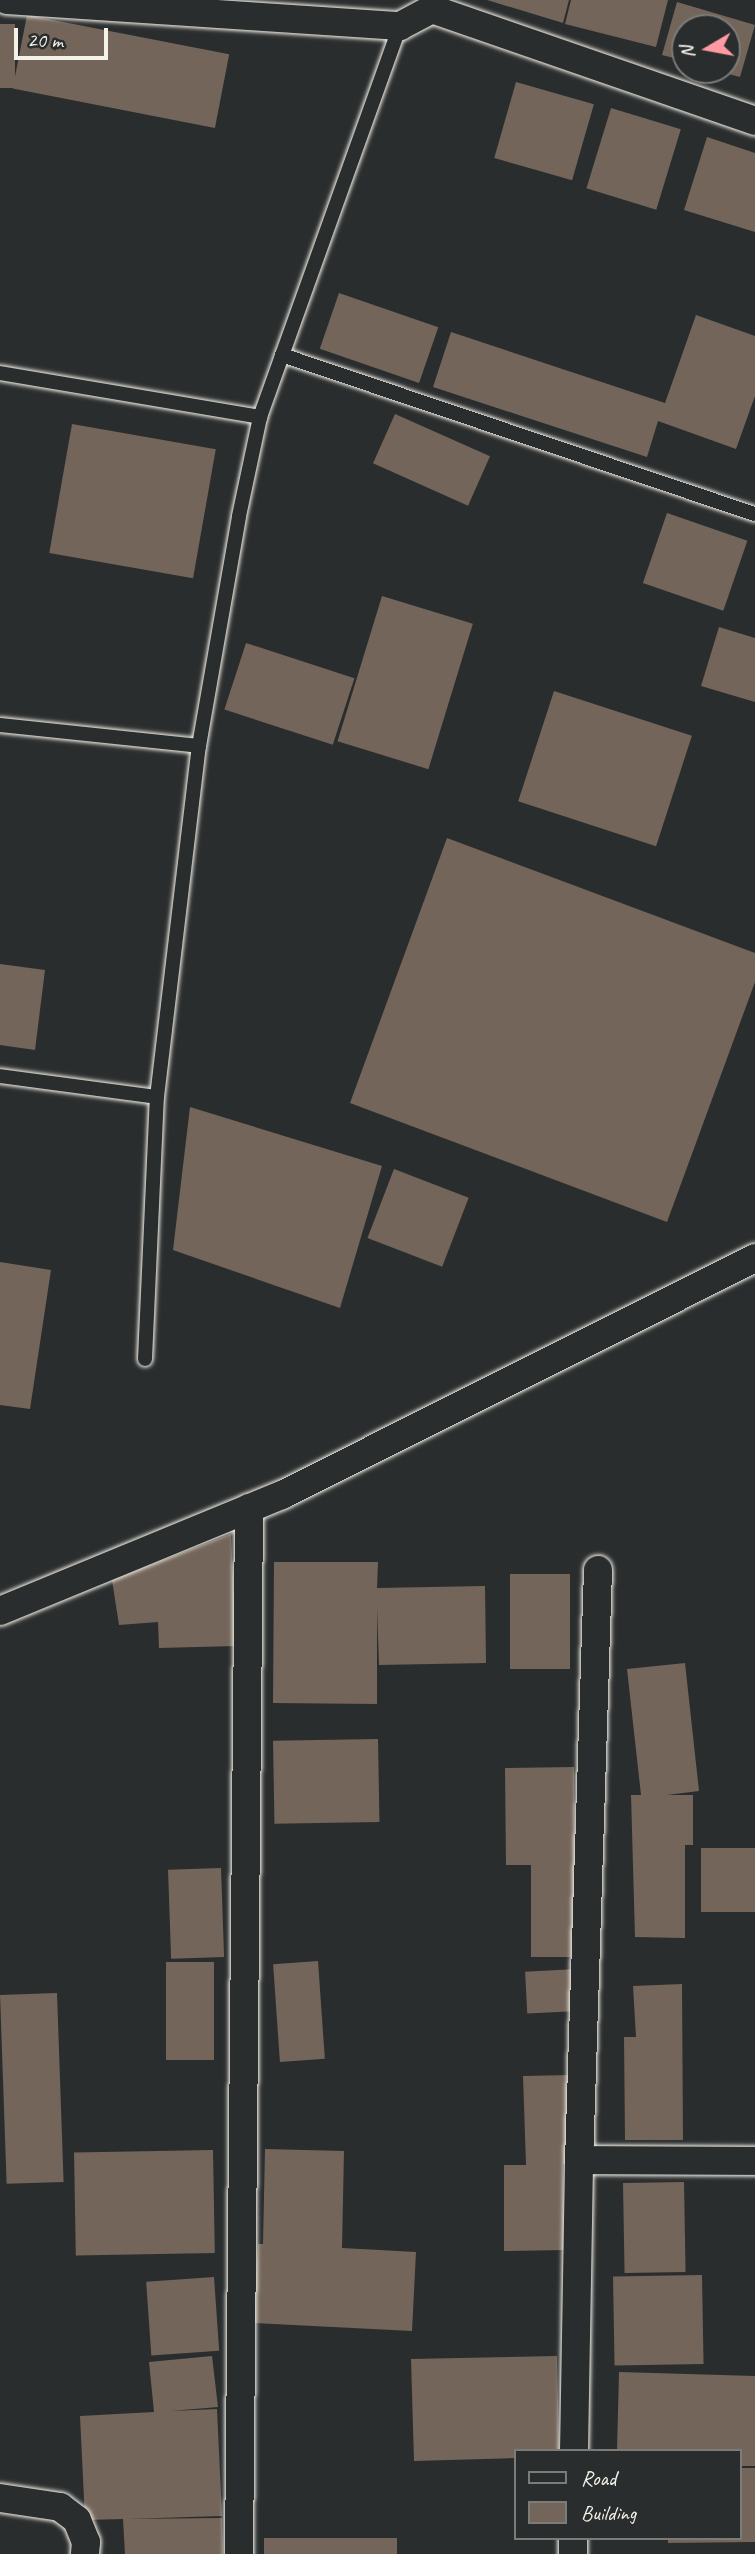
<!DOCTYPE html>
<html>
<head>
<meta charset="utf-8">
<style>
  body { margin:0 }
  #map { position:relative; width:755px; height:2554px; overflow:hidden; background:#2a2d2e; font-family:Caveat,sans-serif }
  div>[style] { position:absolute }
  .building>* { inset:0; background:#736559; transform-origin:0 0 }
  .roads { filter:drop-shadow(0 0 2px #f4f1e8) drop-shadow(0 0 2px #f4f1e8) }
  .service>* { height:14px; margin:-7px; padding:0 7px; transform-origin:7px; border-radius:7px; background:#2a2d2e }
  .minor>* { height:28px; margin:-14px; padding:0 14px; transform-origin:14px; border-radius:14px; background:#2a2d2e }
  span { translate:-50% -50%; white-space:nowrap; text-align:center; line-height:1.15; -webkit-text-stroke:5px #2a2d2e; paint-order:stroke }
  .legend { position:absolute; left:514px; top:2449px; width:228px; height:91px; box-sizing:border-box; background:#2a2d2e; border:2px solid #7b7b78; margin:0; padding:9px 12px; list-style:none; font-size:21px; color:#f4f1e8 }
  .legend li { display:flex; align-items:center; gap:14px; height:35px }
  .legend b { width:35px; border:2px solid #7b7b78 }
  .north { position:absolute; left:671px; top:14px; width:70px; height:70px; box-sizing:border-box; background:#2a2d2e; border:2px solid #7b7b78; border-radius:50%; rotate:260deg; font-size:19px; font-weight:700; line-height:28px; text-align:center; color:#f4f1e8 }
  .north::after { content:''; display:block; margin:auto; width:24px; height:32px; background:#ff9aa2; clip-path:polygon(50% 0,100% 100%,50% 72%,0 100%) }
  .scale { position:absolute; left:14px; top:28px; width:94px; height:32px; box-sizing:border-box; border:4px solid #f4f1e8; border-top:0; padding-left:9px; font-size:21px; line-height:24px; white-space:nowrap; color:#f4f1e8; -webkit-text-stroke:5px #2a2d2e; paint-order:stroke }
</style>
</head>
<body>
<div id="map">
  <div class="building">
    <i style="clip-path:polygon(487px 0,569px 0,563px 23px)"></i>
    <i style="clip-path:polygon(571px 0,668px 0,656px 47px,565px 24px)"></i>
    <i style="clip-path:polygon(677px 2px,755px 25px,740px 77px,717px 71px,727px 70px,727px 28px,685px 28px,685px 61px,662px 55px)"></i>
    <i style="left:27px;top:15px;width:206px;height:75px;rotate:11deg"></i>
    <i style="left:0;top:24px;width:15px;height:64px"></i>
    <i style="left:516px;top:82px;width:81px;height:79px;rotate:16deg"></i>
    <i style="left:611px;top:108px;width:73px;height:84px;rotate:17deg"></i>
    <i style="clip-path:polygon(707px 137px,755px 153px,755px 232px,684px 210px)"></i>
    <i style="left:339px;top:293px;width:105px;height:59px;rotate:19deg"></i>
    <i style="clip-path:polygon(696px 315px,755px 336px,755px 396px,736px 449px,658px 421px,647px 457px,433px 387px,451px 332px,665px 403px)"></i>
    <i style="left:395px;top:414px;width:104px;height:54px;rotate:24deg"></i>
    <i style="left:72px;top:424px;width:146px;height:131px;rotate:10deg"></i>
    <i style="left:667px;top:513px;width:85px;height:74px;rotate:19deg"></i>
    <i style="left:382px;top:596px;width:95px;height:152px;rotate:17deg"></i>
    <i style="clip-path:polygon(719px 627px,755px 638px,755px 702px,701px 686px)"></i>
    <i style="left:246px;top:643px;width:114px;height:70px;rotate:18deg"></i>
    <i style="left:554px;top:691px;width:145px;height:116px;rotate:18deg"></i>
    <i style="clip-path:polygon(447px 838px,755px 953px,755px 982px,667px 1222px,350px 1103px)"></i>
    <i style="clip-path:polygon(0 964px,45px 970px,35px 1050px,0 1045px)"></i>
    <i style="clip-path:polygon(190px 1107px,382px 1166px,340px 1308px,173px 1250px)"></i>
    <i style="left:394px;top:1169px;width:80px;height:74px;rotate:21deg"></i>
    <i style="clip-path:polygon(0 1262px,51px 1270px,30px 1409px,0 1405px)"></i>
    <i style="clip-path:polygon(231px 1534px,236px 1646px,159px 1648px,158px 1622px,119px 1625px,112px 1580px)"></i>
    <i style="clip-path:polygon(274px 1562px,378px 1562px,377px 1588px,485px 1586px,486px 1663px,379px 1665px,377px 1608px,377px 1704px,273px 1703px)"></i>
    <i style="left:510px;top:1574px;width:60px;height:95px"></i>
    <i style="clip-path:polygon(685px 1663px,699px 1791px,667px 1795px,693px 1795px,693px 1845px,685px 1845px,685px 1938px,635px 1937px,631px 1795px,641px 1795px,627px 1669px)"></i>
    <i style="left:378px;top:1739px;width:83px;height:105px;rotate:89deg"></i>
    <i style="clip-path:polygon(574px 1767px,576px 1957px,531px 1957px,531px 1865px,506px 1865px,505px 1768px)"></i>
    <i style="left:755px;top:1848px;width:64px;height:54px;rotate:90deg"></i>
    <i style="left:221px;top:1868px;width:89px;height:53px;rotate:88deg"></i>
    <i style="left:318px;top:1961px;width:98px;height:45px;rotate:86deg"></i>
    <i style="left:166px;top:1962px;width:48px;height:98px"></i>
    <i style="left:576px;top:1969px;width:42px;height:51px;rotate:87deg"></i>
    <i style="clip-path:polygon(682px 1984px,683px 2140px,625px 2140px,624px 2037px,636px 2037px,633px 1986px)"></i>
    <i style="left:57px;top:1993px;width:189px;height:57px;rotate:88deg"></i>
    <i style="clip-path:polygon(571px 2075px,573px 2164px,563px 2164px,564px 2250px,504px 2251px,504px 2165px,526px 2165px,523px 2076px)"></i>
    <i style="clip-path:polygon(265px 2149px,344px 2151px,342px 2248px,416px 2252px,412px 2331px,254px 2323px,258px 2244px,263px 2244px)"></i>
    <i style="left:213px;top:2150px;width:103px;height:139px;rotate:89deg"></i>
    <i style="left:684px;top:2182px;width:90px;height:61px;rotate:89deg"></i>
    <i style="left:702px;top:2275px;width:89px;height:89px;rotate:89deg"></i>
    <i style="left:214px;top:2277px;width:74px;height:68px;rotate:86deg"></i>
    <i style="clip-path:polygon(212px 2356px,218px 2407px,171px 2411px,217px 2409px,222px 2516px,127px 2519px,222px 2518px,223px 2554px,125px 2554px,123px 2519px,85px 2520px,80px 2416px,154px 2412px,149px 2362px)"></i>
    <i style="clip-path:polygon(557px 2356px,559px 2451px,515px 2451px,515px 2458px,414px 2461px,411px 2359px)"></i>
    <i style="clip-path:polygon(619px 2372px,755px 2376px,755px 2466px,739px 2466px,739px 2451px,617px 2451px)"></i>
    <i style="clip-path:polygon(739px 2468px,755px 2468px,755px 2542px,668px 2543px,668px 2538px,739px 2538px)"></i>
    <i style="left:397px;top:2538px;width:16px;height:133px;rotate:90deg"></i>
  </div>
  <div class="roads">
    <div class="service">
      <i style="left:282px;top:355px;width:499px;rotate:18.6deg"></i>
      <i style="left:0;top:373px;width:264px;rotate:9.6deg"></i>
      <i style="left:0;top:725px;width:200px;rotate:6deg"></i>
      <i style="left:0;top:1076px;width:158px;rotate:7.6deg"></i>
      <i style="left:145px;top:1359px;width:262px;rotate:-87.4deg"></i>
      <i style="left:157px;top:1097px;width:354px;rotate:-83.2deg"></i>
      <i style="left:199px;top:746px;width:233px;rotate:-80.1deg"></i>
      <i style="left:239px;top:516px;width:101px;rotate:-78deg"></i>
      <i style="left:260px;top:417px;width:415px;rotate:-70.3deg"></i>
    </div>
    <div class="minor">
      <i style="left:7px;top:0;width:394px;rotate:3.8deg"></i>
      <i style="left:400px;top:26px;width:36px;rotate:-28deg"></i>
      <i style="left:432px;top:9px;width:342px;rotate:19.1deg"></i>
      <i style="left:598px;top:1570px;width:590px;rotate:91.84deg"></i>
      <i style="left:579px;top:2160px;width:176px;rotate:0.3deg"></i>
      <i style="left:0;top:1611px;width:305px;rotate:-22.4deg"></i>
      <i style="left:282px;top:1495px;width:529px;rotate:-26.61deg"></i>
      <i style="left:574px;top:2451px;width:291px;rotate:-89deg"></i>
      <i style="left:0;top:2498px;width:61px;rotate:8.5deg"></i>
      <i style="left:60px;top:2507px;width:21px;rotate:37deg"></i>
      <i style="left:77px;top:2520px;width:24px;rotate:68deg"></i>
      <i style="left:86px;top:2542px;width:12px;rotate:95deg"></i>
      <i style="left:239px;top:2554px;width:1046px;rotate:-89.45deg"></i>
      <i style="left:573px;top:2554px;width:16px;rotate:-90deg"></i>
    </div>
  </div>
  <ul class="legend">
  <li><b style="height:9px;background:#2a2d2e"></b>Road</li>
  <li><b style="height:19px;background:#736559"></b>Building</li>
  </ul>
  <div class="north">N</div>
  <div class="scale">20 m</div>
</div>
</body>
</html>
